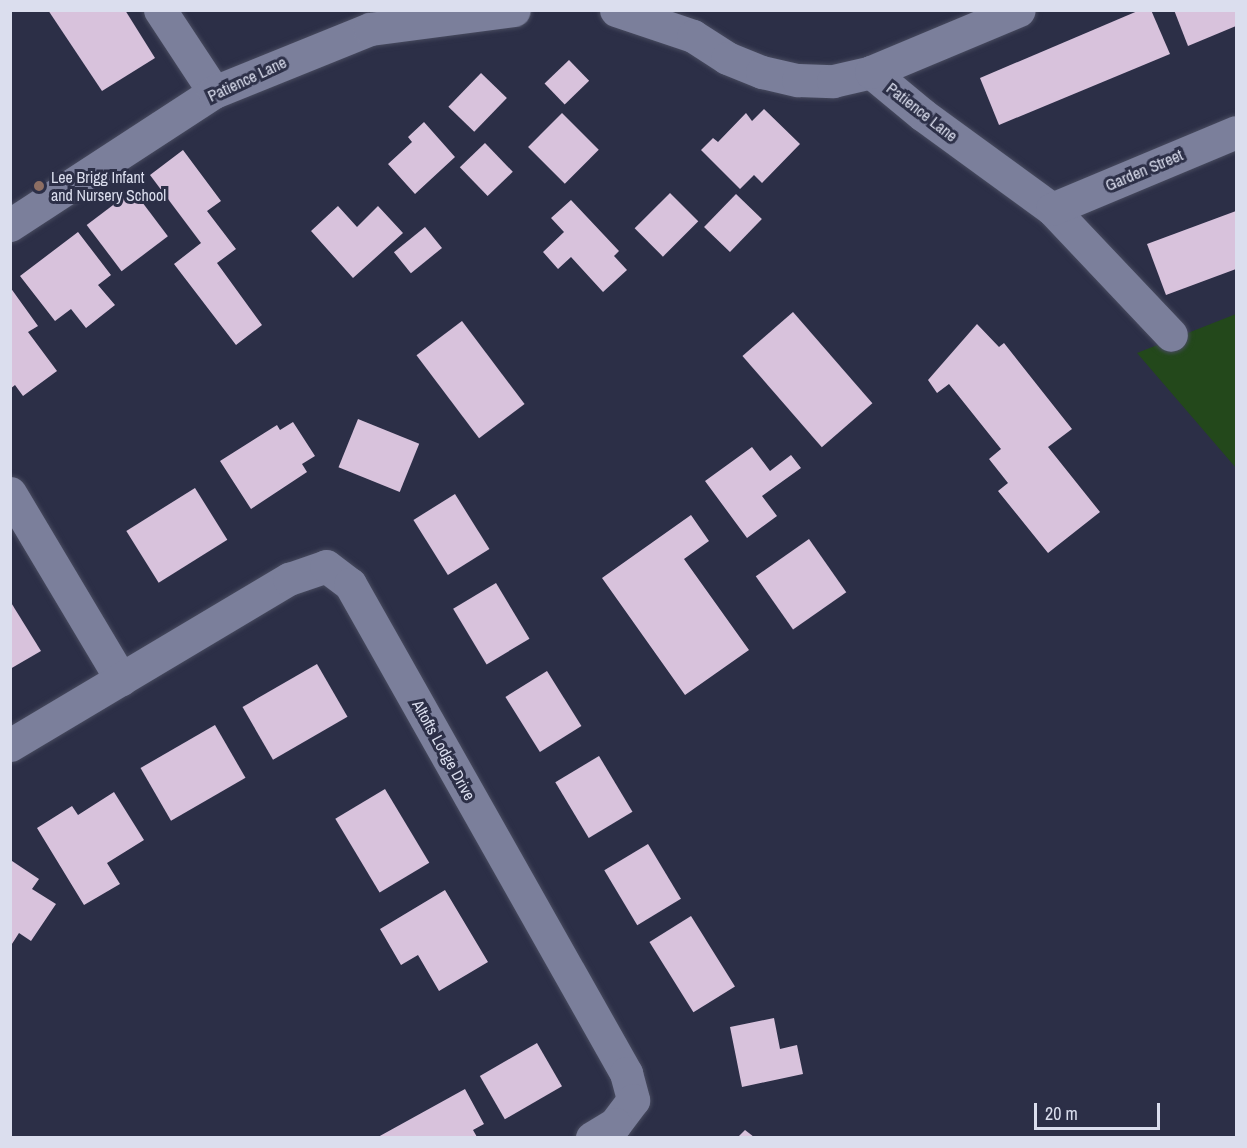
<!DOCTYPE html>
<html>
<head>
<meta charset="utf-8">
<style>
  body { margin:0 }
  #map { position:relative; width:1247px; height:1148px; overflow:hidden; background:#2c2f47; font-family:"Archivo Narrow",sans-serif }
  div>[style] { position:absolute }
  .green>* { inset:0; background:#23481b }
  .building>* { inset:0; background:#d8c2dc; transform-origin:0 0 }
  .roads { filter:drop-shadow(0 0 2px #484b5f) drop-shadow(0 0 2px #484b5f) }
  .minor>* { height:33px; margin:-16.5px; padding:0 16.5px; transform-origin:16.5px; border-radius:16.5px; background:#7b7f9b }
  .dots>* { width:16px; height:16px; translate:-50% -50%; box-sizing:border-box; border:3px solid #2c2f47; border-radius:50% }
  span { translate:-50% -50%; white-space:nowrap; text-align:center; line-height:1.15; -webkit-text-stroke:6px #2c2f47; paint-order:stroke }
  .street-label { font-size:16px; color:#dbdeee }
  .poi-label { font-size:16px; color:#dbdeee }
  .left { translate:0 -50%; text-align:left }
  .frame { position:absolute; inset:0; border:12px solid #dbdeee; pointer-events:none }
  .scale { position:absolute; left:1034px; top:1103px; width:126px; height:27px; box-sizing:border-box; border:3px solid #dbdeee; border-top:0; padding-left:8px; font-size:18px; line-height:21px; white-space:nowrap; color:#dbdeee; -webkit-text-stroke:4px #2c2f47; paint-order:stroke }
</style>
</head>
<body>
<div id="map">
  <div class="green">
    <i style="clip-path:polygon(1236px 314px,1236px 468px,1137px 353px)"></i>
  </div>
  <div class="building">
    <i style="clip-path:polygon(48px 10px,125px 10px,155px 58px,102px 91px)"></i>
    <i style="clip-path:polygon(1140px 10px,1151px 10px,1170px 54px,999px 125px,980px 78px)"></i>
    <i style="clip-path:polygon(1174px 10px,1236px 10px,1236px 26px,1188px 46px)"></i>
    <i style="left:569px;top:60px;width:29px;height:34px;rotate:46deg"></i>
    <i style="left:481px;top:73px;width:36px;height:47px;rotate:44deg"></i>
    <i style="clip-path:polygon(764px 109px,800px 144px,762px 183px,754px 175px,740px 189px,701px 150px,713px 138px,718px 142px,746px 113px,752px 121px)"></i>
    <i style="left:562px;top:113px;width:52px;height:48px;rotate:45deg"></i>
    <i style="clip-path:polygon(424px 122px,455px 157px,415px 194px,388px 164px,412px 142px,408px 137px)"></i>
    <i style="left:485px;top:143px;width:40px;height:35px;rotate:46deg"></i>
    <i style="clip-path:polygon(183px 150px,221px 201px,207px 211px,236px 249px,217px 263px,262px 325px,236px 345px,174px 264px,201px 243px,150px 175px)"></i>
    <i style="left:133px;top:190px;width:58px;height:58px;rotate:53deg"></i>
    <i style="left:670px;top:193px;width:40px;height:50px;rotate:45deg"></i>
    <i style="left:736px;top:194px;width:36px;height:46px;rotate:44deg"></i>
    <i style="clip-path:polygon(571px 200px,619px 251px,614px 256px,627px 270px,603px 292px,571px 257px,558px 269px,543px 252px,564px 232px,551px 218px)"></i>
    <i style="clip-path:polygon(338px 206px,357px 227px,378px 206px,403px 233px,353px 278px,311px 231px)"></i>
    <i style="clip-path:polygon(1236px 211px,1236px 269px,1166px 295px,1147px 244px)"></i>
    <i style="left:425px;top:227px;width:27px;height:40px;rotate:51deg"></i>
    <i style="clip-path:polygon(78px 232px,111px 275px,98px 285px,115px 305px,86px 328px,71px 309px,55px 321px,20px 276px)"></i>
    <i style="clip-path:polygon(10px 287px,38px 326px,28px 332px,57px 371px,23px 396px,15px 385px,10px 389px)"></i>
    <i style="left:793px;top:312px;width:121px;height:67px;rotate:49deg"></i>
    <i style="left:462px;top:321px;width:104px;height:57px;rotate:53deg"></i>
    <i style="clip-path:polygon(977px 324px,999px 347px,1004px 343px,1072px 429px,1048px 447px,1100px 512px,1048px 553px,998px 491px,1008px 483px,989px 459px,1001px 449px,949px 384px,937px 393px,928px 380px)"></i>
    <i style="left:358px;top:419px;width:66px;height:52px;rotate:22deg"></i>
    <i style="clip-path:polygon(293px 422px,315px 456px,302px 464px,307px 472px,251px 509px,220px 461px,277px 425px,280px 430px)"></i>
    <i style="clip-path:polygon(752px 447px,770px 471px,791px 455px,801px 468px,762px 496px,777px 516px,747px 538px,705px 481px)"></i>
    <i style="left:195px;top:488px;width:61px;height:81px;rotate:58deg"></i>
    <i style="left:455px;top:494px;width:65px;height:49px;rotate:58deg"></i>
    <i style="clip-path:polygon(691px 515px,709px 541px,684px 559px,749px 650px,685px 695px,602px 578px)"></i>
    <i style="left:809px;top:539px;width:65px;height:65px;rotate:55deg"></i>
    <i style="left:496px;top:583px;width:65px;height:50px;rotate:59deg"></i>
    <i style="clip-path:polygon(10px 601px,41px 651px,10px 669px)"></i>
    <i style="left:317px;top:664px;width:61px;height:86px;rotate:60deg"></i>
    <i style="left:547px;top:671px;width:65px;height:49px;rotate:58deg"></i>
    <i style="left:215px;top:725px;width:61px;height:86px;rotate:60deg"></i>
    <i style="left:599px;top:756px;width:65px;height:51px;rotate:59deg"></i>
    <i style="left:385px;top:789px;width:86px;height:58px;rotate:59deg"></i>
    <i style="clip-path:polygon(114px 792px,144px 840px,107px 863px,120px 884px,84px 905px,37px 828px,72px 806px,78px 815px)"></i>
    <i style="left:648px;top:844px;width:64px;height:51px;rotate:59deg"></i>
    <i style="clip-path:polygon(12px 861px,39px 879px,32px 889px,56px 904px,31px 941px,19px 933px,10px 947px)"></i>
    <i style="clip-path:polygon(445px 890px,488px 962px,439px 991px,418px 955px,401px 965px,380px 929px)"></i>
    <i style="left:691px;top:916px;width:83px;height:49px;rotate:58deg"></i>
    <i style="clip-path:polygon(774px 1018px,780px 1049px,797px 1045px,803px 1074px,742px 1087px,730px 1027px)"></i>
    <i style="left:537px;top:1043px;width:50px;height:66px;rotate:60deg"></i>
    <i style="clip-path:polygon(465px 1089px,484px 1124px,473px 1130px,477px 1137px,378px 1137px)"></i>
    <i style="clip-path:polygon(745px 1130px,754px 1137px,738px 1137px)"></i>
  </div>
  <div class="roads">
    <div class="minor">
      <i style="left:160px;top:10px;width:98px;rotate:56.6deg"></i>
      <i style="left:616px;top:10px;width:81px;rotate:18.7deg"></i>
      <i style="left:693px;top:36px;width:40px;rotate:32.9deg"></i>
      <i style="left:727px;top:58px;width:38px;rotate:22deg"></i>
      <i style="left:762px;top:72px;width:37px;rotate:13deg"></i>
      <i style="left:798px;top:80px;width:35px;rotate:2deg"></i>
      <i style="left:833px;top:81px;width:39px;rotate:-13deg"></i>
      <i style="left:871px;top:72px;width:67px;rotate:39.6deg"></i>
      <i style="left:923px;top:115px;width:160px;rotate:36.1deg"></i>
      <i style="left:1052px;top:209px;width:173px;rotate:46.6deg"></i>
      <i style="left:871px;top:72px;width:160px;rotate:-22.7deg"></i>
      <i style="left:1052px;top:209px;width:199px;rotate:-22.7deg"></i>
      <i style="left:10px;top:225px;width:244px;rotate:-33.1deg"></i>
      <i style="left:214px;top:92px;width:168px;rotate:-22deg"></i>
      <i style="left:370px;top:29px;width:145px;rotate:-7.5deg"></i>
      <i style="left:10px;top:493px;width:217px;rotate:59.2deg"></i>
      <i style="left:10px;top:745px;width:325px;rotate:-30.8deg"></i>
      <i style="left:289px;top:579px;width:39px;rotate:-19deg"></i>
      <i style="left:326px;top:566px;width:30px;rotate:37deg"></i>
      <i style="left:350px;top:584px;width:562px;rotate:60.56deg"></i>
      <i style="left:626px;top:1073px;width:28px;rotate:75deg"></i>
      <i style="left:633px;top:1100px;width:30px;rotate:127deg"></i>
      <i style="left:615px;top:1124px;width:27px;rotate:149deg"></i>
    </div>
  </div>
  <div class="dots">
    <i style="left:39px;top:186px;background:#8d6e63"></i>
  </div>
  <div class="street-label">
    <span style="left:247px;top:79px;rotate:-25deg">Patience Lane</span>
    <span style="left:922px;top:112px;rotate:38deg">Patience Lane</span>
    <span style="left:1144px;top:170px;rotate:-23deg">Garden Street</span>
    <span style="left:444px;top:750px;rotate:61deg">Altofts Lodge Drive</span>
  </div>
  <div class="poi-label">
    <span class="left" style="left:51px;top:186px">Lee Brigg Infant<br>and Nursery School</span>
  </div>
  <div class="frame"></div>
  <div class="scale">20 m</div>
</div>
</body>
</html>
